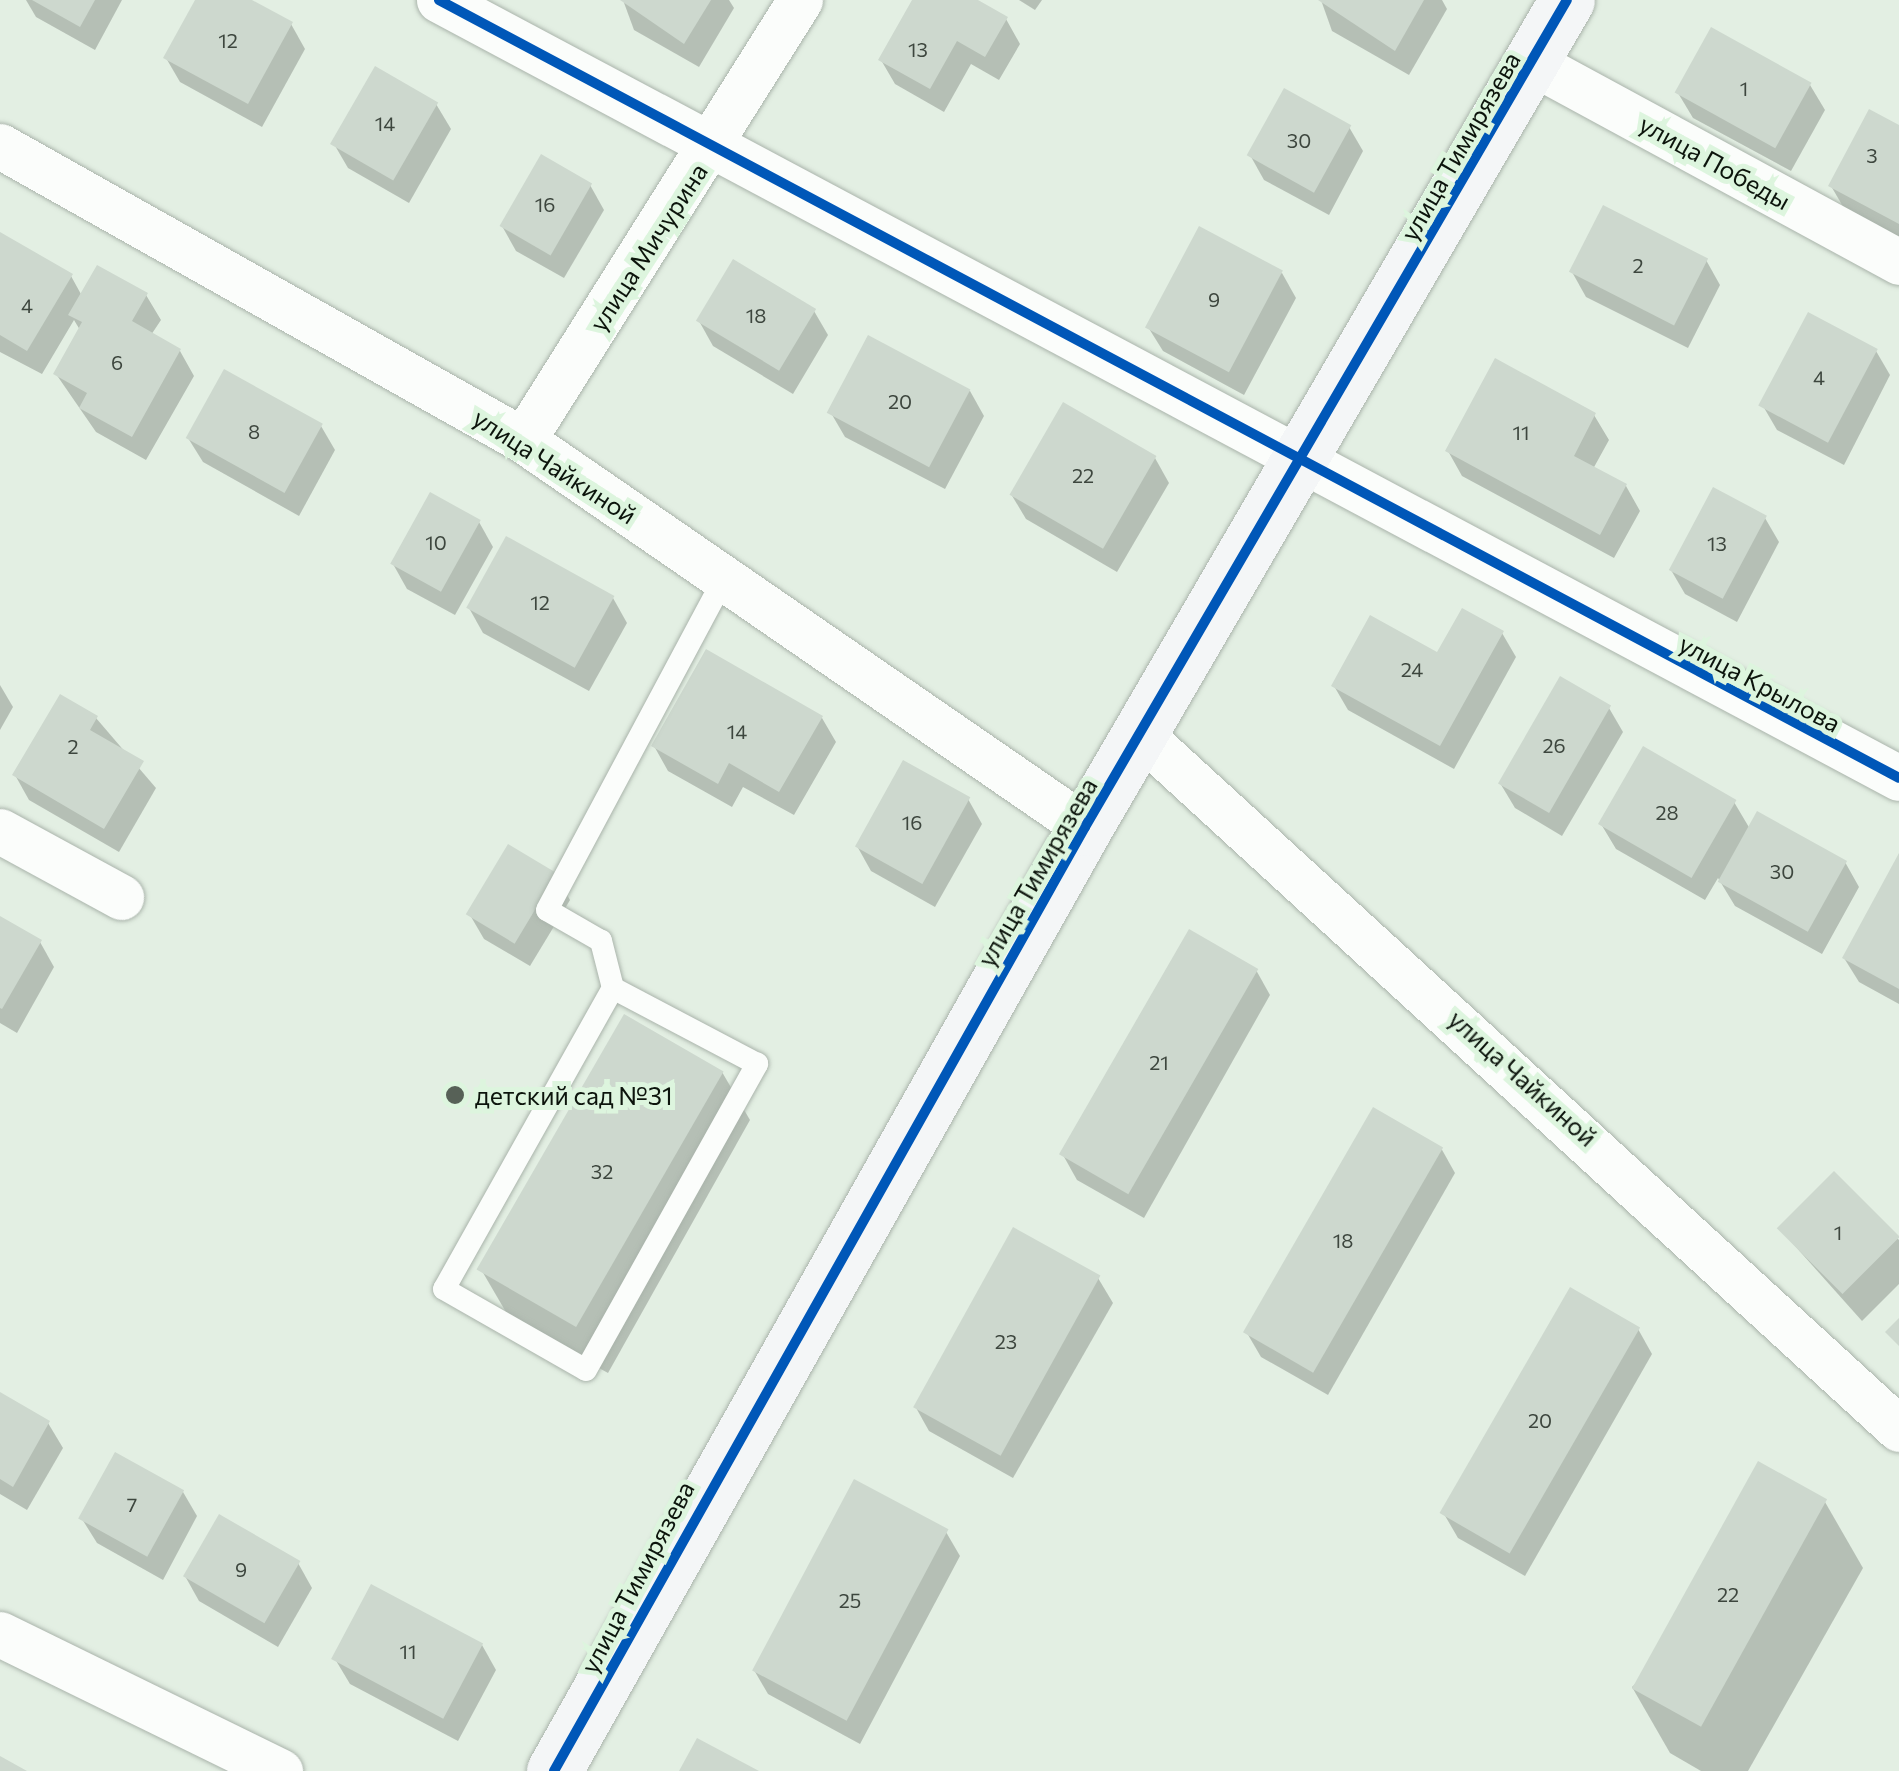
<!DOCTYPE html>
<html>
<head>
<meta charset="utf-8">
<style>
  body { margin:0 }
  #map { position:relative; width:1899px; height:1771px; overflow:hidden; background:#e3efe3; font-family:Commissioner,sans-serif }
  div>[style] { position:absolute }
  .shadow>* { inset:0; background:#0003 }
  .building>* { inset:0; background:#cdd8ce; transform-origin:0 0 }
  .roads { filter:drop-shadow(0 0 2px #aab4ab) drop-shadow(0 0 2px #aab4ab) }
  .lane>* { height:22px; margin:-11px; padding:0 11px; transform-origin:11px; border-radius:11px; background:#fbfdfb }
  .street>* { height:45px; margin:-22.5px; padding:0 22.5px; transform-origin:22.5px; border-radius:22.5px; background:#fbfdfb }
  .secondary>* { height:55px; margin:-27.5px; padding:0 27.5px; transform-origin:27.5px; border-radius:27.5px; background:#f4f6f7 }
  .cycleway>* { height:10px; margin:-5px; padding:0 5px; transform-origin:5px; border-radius:5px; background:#0057b8 }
  .dots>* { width:28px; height:28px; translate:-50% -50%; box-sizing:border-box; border:5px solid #ddf5de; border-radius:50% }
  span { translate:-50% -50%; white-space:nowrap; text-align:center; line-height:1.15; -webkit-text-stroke:10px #ddf5de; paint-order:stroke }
  .number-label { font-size:20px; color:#3d463e }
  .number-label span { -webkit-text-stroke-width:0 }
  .street-label { font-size:25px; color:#0c140c }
  .poi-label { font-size:25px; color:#0c140c }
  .left { translate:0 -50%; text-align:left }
</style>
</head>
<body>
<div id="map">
  <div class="shadow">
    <i style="clip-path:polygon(26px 0,122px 0,95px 50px,36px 17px)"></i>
    <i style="clip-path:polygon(198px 0,246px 0,291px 24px,305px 49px,262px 127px,180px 82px,166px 58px)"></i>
    <i style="clip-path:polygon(623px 0,729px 0,734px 8px,699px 67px,634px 30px)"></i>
    <i style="clip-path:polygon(915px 0,973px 0,1006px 19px,1020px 44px,999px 80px,971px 64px,944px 112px,895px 84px,881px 60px)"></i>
    <i style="clip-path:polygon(1019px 0,1042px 0,1035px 10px)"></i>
    <i style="clip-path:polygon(1321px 0,1442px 0,1447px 9px,1409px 75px,1332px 31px)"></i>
    <i style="clip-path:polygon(1810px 85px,1825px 110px,1791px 171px,1693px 118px,1678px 93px)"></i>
    <i style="clip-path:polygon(436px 104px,451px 129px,409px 203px,348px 168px,334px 144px)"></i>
    <i style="clip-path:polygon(1349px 127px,1363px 151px,1329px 215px,1264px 180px,1250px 155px)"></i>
    <i style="clip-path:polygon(1899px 128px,1899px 240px,1845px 210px,1831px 186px)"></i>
    <i style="clip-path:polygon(590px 185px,604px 210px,564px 278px,516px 251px,502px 226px)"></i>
    <i style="clip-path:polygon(0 235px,71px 276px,82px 296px,146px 295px,161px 320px,151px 335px,180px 351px,194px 376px,146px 460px,96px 432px,56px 374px,80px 330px,74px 320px,42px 374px,0 352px)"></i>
    <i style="clip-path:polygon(1706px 260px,1720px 285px,1688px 348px,1586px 297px,1572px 272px)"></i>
    <i style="clip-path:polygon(1282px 273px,1296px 298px,1244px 395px,1163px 351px,1148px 327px)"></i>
    <i style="clip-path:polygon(814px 311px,828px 335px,793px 394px,713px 346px,699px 321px)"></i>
    <i style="clip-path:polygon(1876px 351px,1890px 375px,1844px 465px,1777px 430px,1763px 406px)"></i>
    <i style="clip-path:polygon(970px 391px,984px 416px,945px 489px,845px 437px,831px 413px)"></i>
    <i style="clip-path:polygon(1594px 415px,1609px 440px,1593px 469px,1626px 486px,1640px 511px,1614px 558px,1462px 476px,1448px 451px)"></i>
    <i style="clip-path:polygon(321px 426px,335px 450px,299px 516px,203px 462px,188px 438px)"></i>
    <i style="clip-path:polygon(1155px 458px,1169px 483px,1117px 572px,1026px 519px,1011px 494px)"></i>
    <i style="clip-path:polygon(1765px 518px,1779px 542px,1737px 622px,1685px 594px,1671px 570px)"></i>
    <i style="clip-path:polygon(479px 522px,493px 547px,455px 615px,407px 589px,393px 564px)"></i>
    <i style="clip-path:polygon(613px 598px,627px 623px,589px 691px,483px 633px,469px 608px)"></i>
    <i style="clip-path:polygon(1502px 633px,1516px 657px,1454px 769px,1348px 710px,1334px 686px)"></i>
    <i style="clip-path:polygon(0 685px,13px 707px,0 730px)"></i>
    <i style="clip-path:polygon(1609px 708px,1623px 732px,1562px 836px,1515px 808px,1500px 783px)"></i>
    <i style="clip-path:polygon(96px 718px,156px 788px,119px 852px,29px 800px,15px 775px)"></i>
    <i style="clip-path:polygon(822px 718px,836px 742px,794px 815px,743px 787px,732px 807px,668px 771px,654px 746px)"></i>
    <i style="clip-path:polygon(968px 799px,982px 824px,935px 907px,871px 871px,857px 846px)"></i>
    <i style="clip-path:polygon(1734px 802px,1750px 829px,1845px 862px,1859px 887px,1822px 954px,1735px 906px,1718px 878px,1705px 900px,1616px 849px,1601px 824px)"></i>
    <i style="clip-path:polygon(1899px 858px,1899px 1004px,1859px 982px,1844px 958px)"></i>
    <i style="clip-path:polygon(556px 875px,570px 900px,530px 966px,484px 939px,470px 915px)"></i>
    <i style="clip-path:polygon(0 919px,40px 942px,54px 967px,17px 1033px,0 1023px)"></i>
    <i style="clip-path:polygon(1256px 970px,1270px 995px,1144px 1218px,1077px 1180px,1063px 1155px)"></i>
    <i style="clip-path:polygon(722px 1072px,750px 1120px,608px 1373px,510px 1319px,482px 1271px)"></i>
    <i style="clip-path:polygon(1441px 1148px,1455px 1173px,1328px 1395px,1261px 1357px,1247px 1333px)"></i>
    <i style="clip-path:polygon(1834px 1174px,1899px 1240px,1899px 1284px,1862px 1321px,1779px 1228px)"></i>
    <i style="clip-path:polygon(1098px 1278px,1113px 1303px,1013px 1478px,929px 1431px,915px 1406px)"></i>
    <i style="clip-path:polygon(1638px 1329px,1652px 1354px,1525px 1576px,1458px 1538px,1444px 1514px)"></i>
    <i style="clip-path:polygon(0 1395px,48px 1423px,63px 1448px,27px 1510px,0 1494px)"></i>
    <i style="clip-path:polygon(183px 1492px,197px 1516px,163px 1580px,97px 1543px,82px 1519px)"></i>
    <i style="clip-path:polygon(1825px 1502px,1863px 1568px,1748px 1771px,1701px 1771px,1670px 1753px,1632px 1687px)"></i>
    <i style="clip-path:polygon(946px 1532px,960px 1556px,860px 1744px,768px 1694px,754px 1670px)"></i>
    <i style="clip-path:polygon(298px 1563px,312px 1588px,278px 1647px,199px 1601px,185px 1576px)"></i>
    <i style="clip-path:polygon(482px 1645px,496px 1670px,458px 1741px,350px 1684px,335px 1659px)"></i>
  </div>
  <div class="building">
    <i style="clip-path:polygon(32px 0,95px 0,80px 27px)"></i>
    <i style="clip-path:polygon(195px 0,252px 0,293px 22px,248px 104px,163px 58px)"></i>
    <i style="clip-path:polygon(620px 0,711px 0,684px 44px)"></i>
    <i style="clip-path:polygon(912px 0,978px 0,1008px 17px,985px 57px,957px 41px,930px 89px,878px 60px)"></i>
    <i style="clip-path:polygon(1318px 0,1424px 0,1395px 51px)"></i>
    <i style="left:1711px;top:27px;width:115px;height:75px;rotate:29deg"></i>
    <i style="left:375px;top:66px;width:73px;height:90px;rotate:30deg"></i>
    <i style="left:1284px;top:88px;width:77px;height:77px;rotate:29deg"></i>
    <i style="clip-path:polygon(1869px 109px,1899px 125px,1899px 224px,1828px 186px)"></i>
    <i style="left:541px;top:154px;width:59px;height:83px;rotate:30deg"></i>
    <i style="left:1603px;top:205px;width:118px;height:75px;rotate:27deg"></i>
    <i style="left:1199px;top:226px;width:95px;height:115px;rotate:28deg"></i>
    <i style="clip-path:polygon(0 232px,73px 274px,27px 351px,0 335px)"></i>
    <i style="left:733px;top:259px;width:97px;height:72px;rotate:31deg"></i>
    <i style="clip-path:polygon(97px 265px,148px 293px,132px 321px,181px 349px,132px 437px,79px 408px,87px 393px,53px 374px,82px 322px,68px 315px)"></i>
    <i style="left:1808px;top:312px;width:79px;height:106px;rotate:28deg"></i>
    <i style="left:868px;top:335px;width:116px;height:88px;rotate:28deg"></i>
    <i style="clip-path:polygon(1495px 358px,1596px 413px,1574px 456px,1627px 484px,1600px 535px,1445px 451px)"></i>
    <i style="left:224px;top:369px;width:113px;height:79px;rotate:29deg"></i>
    <i style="left:1063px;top:402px;width:108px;height:107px;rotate:30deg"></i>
    <i style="left:1713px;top:487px;width:61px;height:94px;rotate:28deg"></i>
    <i style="left:430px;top:492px;width:58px;height:82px;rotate:29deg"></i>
    <i style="left:506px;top:536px;width:124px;height:82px;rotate:29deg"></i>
    <i style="clip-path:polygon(1462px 608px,1504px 631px,1440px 746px,1331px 686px,1370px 615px,1437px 652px)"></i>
    <i style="clip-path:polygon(706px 649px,823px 716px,779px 792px,729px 763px,718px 784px,651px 746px)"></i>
    <i style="left:1560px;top:676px;width:59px;height:124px;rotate:30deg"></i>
    <i style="clip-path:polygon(60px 694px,98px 716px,90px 730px,144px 761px,104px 829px,12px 775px)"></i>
    <i style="left:1643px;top:746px;width:108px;height:90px;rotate:30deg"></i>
    <i style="left:903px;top:760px;width:77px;height:99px;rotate:29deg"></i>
    <i style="left:1757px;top:811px;width:103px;height:81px;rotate:29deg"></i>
    <i style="left:508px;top:844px;width:57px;height:82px;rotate:31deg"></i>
    <i style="clip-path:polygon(1899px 853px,1899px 989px,1842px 958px)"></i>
    <i style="clip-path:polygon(0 916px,42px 940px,2px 1009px,0 1008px)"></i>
    <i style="left:1189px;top:929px;width:80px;height:260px;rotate:30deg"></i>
    <i style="left:624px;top:1014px;width:115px;height:295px;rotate:30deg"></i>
    <i style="left:1373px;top:1107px;width:81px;height:260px;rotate:30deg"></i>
    <i style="left:1834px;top:1171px;width:93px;height:81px;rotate:45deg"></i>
    <i style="left:1013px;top:1227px;width:100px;height:206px;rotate:29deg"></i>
    <i style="left:1570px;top:1287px;width:81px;height:261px;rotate:30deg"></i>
    <i style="clip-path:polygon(1899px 1318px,1899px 1346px,1885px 1332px)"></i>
    <i style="clip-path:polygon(0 1392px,50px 1421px,13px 1487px,0 1479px)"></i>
    <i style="left:115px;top:1452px;width:79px;height:76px;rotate:29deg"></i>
    <i style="left:1758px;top:1461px;width:79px;height:260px;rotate:29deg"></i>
    <i style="left:854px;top:1479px;width:107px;height:217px;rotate:28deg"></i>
    <i style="left:219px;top:1514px;width:94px;height:72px;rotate:30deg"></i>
    <i style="left:371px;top:1584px;width:127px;height:85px;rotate:28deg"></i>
    <i style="clip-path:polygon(697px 1738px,759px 1771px,679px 1771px)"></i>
    <i style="clip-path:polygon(0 1756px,27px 1771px,0 1771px)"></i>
  </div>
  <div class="roads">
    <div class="lane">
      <i style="left:613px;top:988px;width:345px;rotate:119.3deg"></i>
      <i style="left:444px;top:1289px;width:163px;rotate:29.7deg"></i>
      <i style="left:586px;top:1370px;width:351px;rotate:-60.8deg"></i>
      <i style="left:757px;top:1064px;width:163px;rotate:-152.2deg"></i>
      <i style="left:613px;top:988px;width:49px;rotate:-104.3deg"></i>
      <i style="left:601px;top:941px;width:62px;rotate:-150.1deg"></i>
      <i style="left:547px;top:910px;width:375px;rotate:-61.9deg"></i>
    </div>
    <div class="street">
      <i style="left:439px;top:0;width:1654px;rotate:28.05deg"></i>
      <i style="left:1531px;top:62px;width:419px;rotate:28.5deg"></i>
      <i style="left:0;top:146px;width:600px;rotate:29.34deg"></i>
      <i style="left:523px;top:440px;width:682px;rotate:34.55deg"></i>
      <i style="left:523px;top:440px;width:520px;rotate:-57.81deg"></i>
      <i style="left:1140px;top:734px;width:1029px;rotate:42.48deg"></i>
      <i style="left:0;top:831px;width:138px;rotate:28.6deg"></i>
      <i style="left:0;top:1634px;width:312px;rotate:26.1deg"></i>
    </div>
    <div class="secondary">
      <i style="left:554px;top:1771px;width:1083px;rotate:-60.64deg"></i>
      <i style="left:1085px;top:827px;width:957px;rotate:-59.77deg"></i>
    </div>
  </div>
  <div class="cycleway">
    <i style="left:439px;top:0;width:1654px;rotate:28.05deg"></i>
    <i style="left:554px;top:1771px;width:1083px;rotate:-60.64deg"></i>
    <i style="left:1085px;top:827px;width:957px;rotate:-59.77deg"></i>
  </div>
  <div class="dots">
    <i style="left:455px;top:1095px;background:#576157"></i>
  </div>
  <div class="number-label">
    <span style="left:228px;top:40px">12</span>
    <span style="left:918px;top:49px">13</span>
    <span style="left:1744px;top:88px">1</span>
    <span style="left:385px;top:123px">14</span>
    <span style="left:1299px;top:140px">30</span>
    <span style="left:1872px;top:155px">3</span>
    <span style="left:545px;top:204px">16</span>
    <span style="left:1638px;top:265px">2</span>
    <span style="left:1214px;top:299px">9</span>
    <span style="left:27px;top:305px">4</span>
    <span style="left:756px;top:315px">18</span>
    <span style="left:117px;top:362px">6</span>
    <span style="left:1819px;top:377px">4</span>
    <span style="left:900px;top:401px">20</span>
    <span style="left:254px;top:431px">8</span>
    <span style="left:1521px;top:432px">11</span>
    <span style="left:1083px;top:475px">22</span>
    <span style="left:436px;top:542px">10</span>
    <span style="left:1717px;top:543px">13</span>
    <span style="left:540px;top:602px">12</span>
    <span style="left:1412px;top:669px">24</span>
    <span style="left:737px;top:731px">14</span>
    <span style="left:1554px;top:745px">26</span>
    <span style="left:73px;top:746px">2</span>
    <span style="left:1667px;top:812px">28</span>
    <span style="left:912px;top:822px">16</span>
    <span style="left:1782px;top:871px">30</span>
    <span style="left:1159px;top:1062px">21</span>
    <span style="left:602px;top:1171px">32</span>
    <span style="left:1838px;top:1232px">1</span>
    <span style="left:1343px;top:1240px">18</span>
    <span style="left:1006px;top:1341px">23</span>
    <span style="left:1540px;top:1420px">20</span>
    <span style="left:132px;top:1504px">7</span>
    <span style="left:241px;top:1569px">9</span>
    <span style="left:1728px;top:1594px">22</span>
    <span style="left:850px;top:1600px">25</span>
    <span style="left:408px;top:1651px">11</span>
  </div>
  <div class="street-label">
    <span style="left:1460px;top:146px;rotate:-60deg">улица Тимирязева</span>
    <span style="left:1715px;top:162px;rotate:29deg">улица Победы</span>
    <span style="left:648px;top:247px;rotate:-57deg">улица Мичурина</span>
    <span style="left:555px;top:466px;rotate:33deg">улица Чайкиной</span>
    <span style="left:1760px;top:683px;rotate:28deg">улица Крылова</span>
    <span style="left:1037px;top:872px;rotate:-60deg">улица Тимирязева</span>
    <span style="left:1523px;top:1078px;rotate:42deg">улица Чайкиной</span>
    <span style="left:637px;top:1577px;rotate:-62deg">улица Тимирязева</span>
  </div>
  <div class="poi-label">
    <span class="left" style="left:475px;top:1095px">детский сад №31</span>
  </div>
</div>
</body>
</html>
